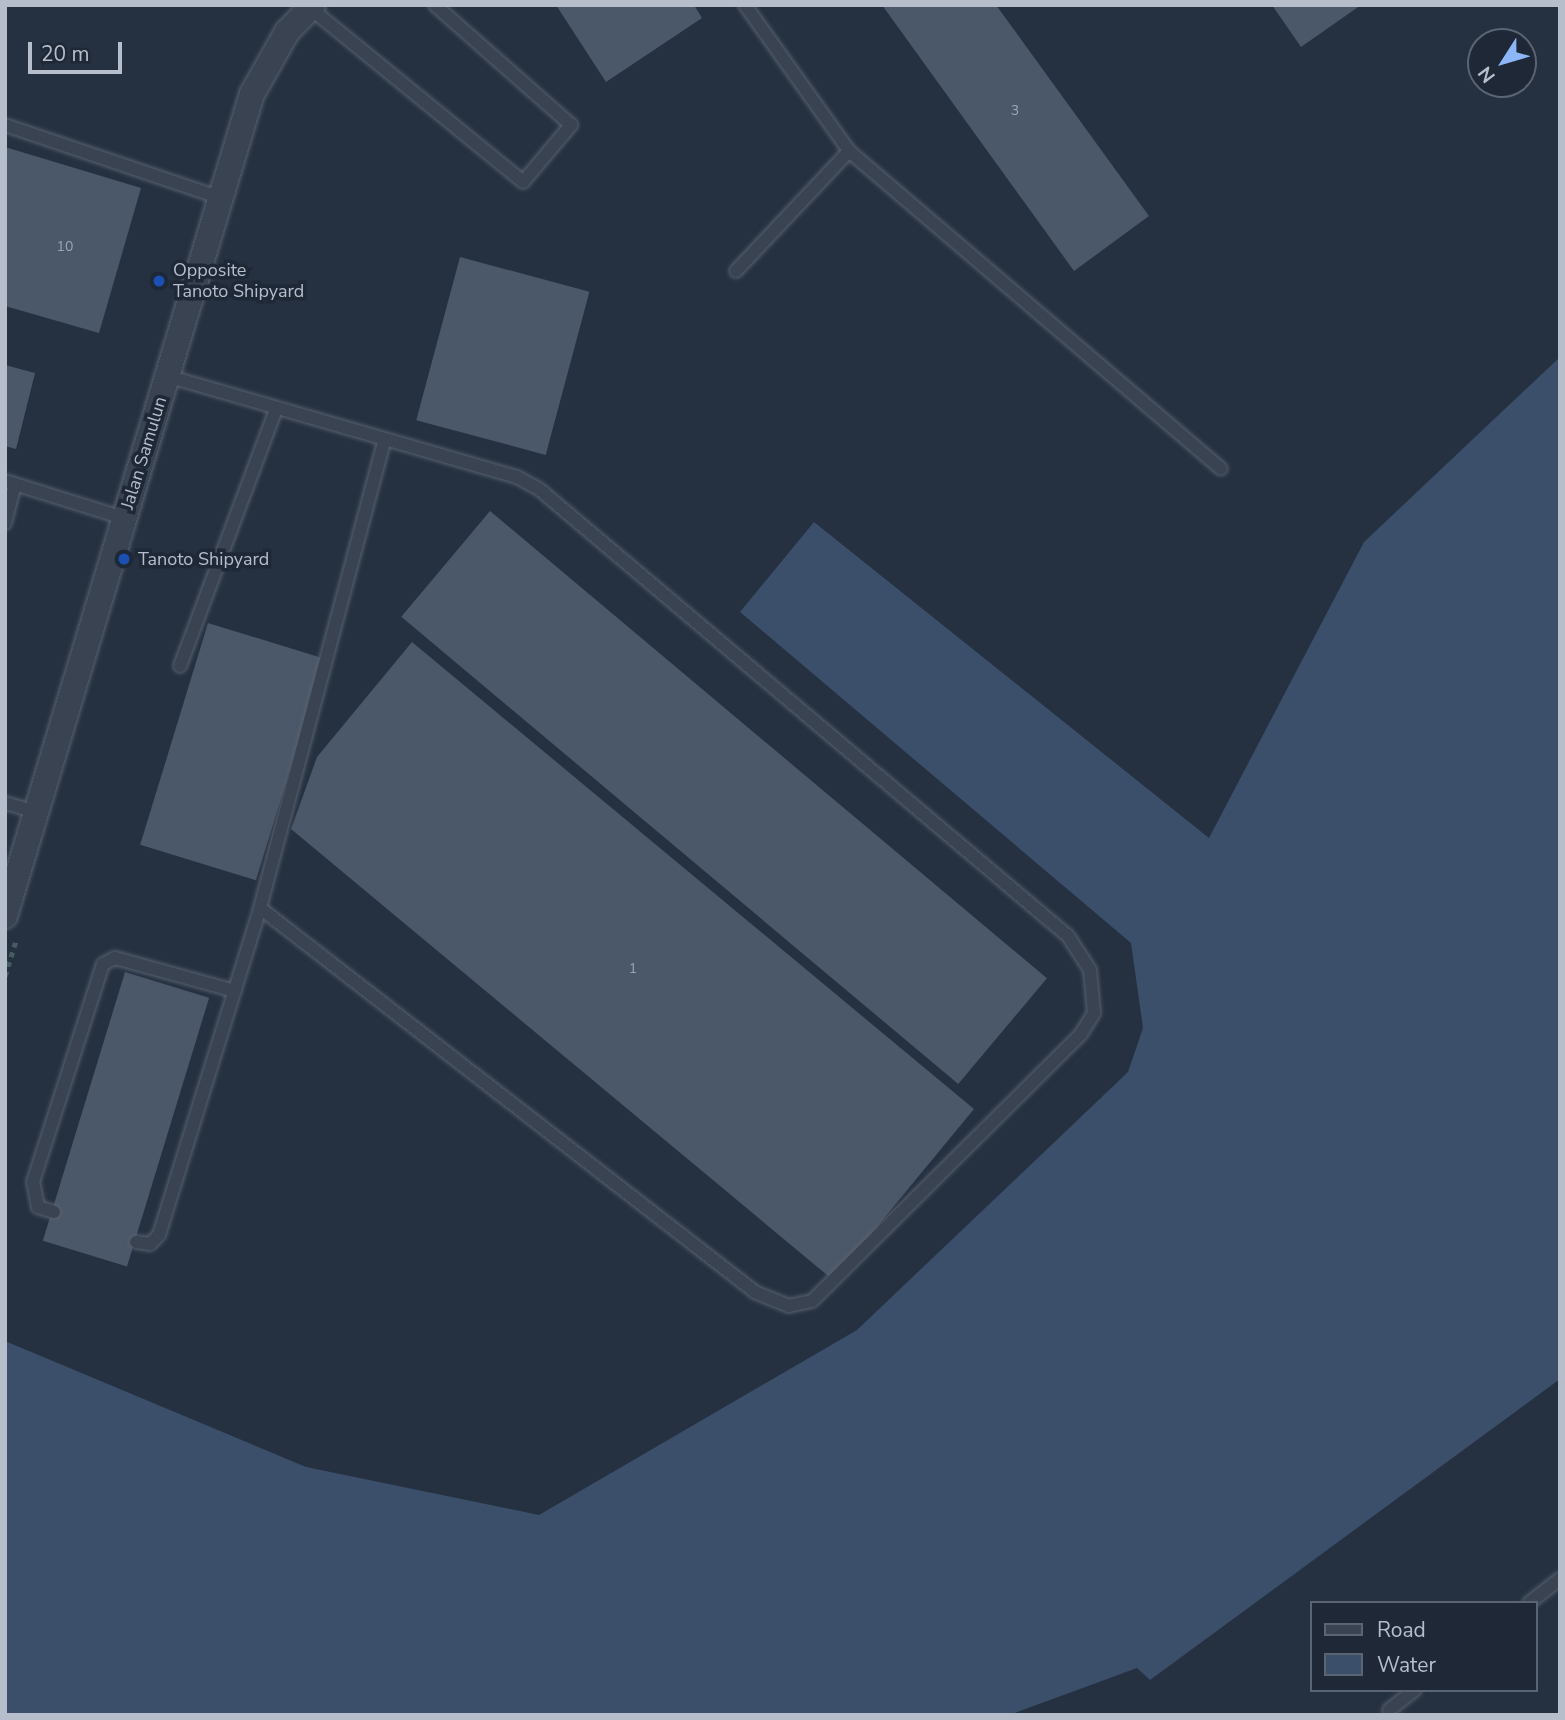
<!DOCTYPE html>
<html>
<head>
<meta charset="utf-8">
<style>
  body { margin:0 }
  #map { position:relative; width:1565px; height:1720px; overflow:hidden; background:#253141; font-family:"Nunito Sans",sans-serif }
  div>[style] { position:absolute }
  .water>* { inset:0; background:#3b4e6a }
  .building>* { inset:0; background:#4b586a; transform-origin:0 0 }
  .path>* { height:4.5px; margin-top:-2.25px; transform-origin:0; background:repeating-linear-gradient(90deg,#465b5f 0 5px,transparent 0 10px) }
  .roads { filter:drop-shadow(0 0 2px #57616e) drop-shadow(0 0 2px #57616e) }
  .lane>* { height:12px; margin:-6px; padding:0 6px; transform-origin:6px; border-radius:6px; background:#3a4351 }
  .street>* { height:24px; margin:-12px; padding:0 12px; transform-origin:12px; border-radius:12px; background:#3a4351 }
  .dots>* { width:19px; height:19px; translate:-50% -50%; box-sizing:border-box; border:4px solid #1e2836; border-radius:50% }
  span { translate:-50% -50%; white-space:nowrap; text-align:center; line-height:1.15; -webkit-text-stroke:7px #1e2836; paint-order:stroke }
  .number-label { font-size:14px; color:#9ba4b3 }
  .number-label span { -webkit-text-stroke-width:0 }
  .poi-label { font-size:18px; color:#b6becb }
  .left { translate:0 -50%; text-align:left }
  .street-label { font-size:18px; color:#b6becb }
  .frame { position:absolute; inset:0; border:7px solid #b6becb; pointer-events:none }
  .legend { position:absolute; left:1310px; top:1601px; width:228px; height:91px; box-sizing:border-box; background:#1e2836; border:2px solid #5b6472; margin:0; padding:9px 12px; list-style:none; font-size:21px; color:#b6becb }
  .legend li { display:flex; align-items:center; gap:14px; height:35px }
  .legend b { width:35px; border:2px solid #5b6472 }
  .north { position:absolute; left:1467px; top:28px; width:70px; height:70px; box-sizing:border-box; background:#1e2836; border:2px solid #5b6472; border-radius:50%; rotate:233deg; font-size:19px; font-weight:700; line-height:28px; text-align:center; color:#b6becb }
  .north::after { content:''; display:block; margin:auto; width:24px; height:32px; background:#8db6f9; clip-path:polygon(50% 0,100% 100%,50% 72%,0 100%) }
  .scale { position:absolute; left:28px; top:42px; width:94px; height:32px; box-sizing:border-box; border:4px solid #b6becb; border-top:0; padding-left:9px; font-size:21px; line-height:24px; white-space:nowrap; color:#b6becb; -webkit-text-stroke:5px #1e2836; paint-order:stroke }
</style>
</head>
<body>
<div id="map">
  <div class="water">
    <i style="clip-path:polygon(1560px 357px,1560px 1379px,1150px 1680px,1137px 1668px,1009px 1715px,5px 1715px,5px 1341px,306px 1467px,539px 1515px,857px 1330px,1128px 1072px,1143px 1028px,1131px 943px,740px 612px,814px 522px,1209px 838px,1364px 542px)"></i>
  </div>
  <div class="building">
    <i style="clip-path:polygon(556px 5px,694px 5px,702px 18px,606px 82px)"></i>
    <i style="clip-path:polygon(882px 5px,996px 5px,1149px 216px,1074px 271px)"></i>
    <i style="clip-path:polygon(1272px 5px,1361px 5px,1301px 47px)"></i>
    <i style="clip-path:polygon(5px 147px,141px 188px,99px 333px,5px 306px)"></i>
    <i style="left:460px;top:257px;width:134px;height:169px;rotate:15deg"></i>
    <i style="clip-path:polygon(5px 365px,35px 373px,16px 449px,5px 446px)"></i>
    <i style="left:490px;top:511px;width:727px;height:138px;rotate:40deg"></i>
    <i style="left:208px;top:623px;width:121px;height:232px;rotate:17deg"></i>
    <i style="clip-path:polygon(412px 642px,974px 1109px,833px 1280px,291px 829px,317px 757px)"></i>
    <i style="left:125px;top:972px;width:88px;height:281px;rotate:17deg"></i>
  </div>
  <div class="path">
    <i style="left:5px;top:976px;width:37px;rotate:-73deg"></i>
  </div>
  <div class="roads">
    <div class="lane">
      <i style="left:745px;top:5px;width:179px;rotate:54.5deg"></i>
      <i style="left:849px;top:151px;width:489px;rotate:40.5deg"></i>
      <i style="left:310px;top:8px;width:275px;rotate:39.2deg"></i>
      <i style="left:523px;top:182px;width:75px;rotate:-49.9deg"></i>
      <i style="left:571px;top:125px;width:181px;rotate:-138.6deg"></i>
      <i style="left:5px;top:125px;width:228px;rotate:18.7deg"></i>
      <i style="left:736px;top:271px;width:165px;rotate:-46.7deg"></i>
      <i style="left:167px;top:376px;width:364px;rotate:16.1deg"></i>
      <i style="left:517px;top:477px;width:25px;rotate:29deg"></i>
      <i style="left:539px;top:489px;width:693px;rotate:40.2deg"></i>
      <i style="left:1068px;top:936px;width:40px;rotate:57.1deg"></i>
      <i style="left:1090px;top:970px;width:43px;rotate:84.7deg"></i>
      <i style="left:1094px;top:1013px;width:25px;rotate:122deg"></i>
      <i style="left:1081px;top:1034px;width:379px;rotate:135.2deg"></i>
      <i style="left:812px;top:1301px;width:24px;rotate:168deg"></i>
      <i style="left:789px;top:1306px;width:37px;rotate:-158deg"></i>
      <i style="left:755px;top:1292px;width:626px;rotate:-142.2deg"></i>
      <i style="left:5px;top:481px;width:125px;rotate:17.3deg"></i>
      <i style="left:5px;top:523px;width:40px;rotate:-75.6deg"></i>
      <i style="left:180px;top:666px;width:274px;rotate:-69.5deg"></i>
      <i style="left:5px;top:803px;width:32px;rotate:16deg"></i>
      <i style="left:54px;top:1212px;width:17px;rotate:-163deg"></i>
      <i style="left:38px;top:1207px;width:25px;rotate:-101deg"></i>
      <i style="left:33px;top:1182px;width:229px;rotate:-72.2deg"></i>
      <i style="left:103px;top:964px;width:13px;rotate:-27deg"></i>
      <i style="left:115px;top:958px;width:124px;rotate:15.4deg"></i>
      <i style="left:136px;top:1242px;width:14px;rotate:8deg"></i>
      <i style="left:150px;top:1244px;width:13px;rotate:-45deg"></i>
      <i style="left:159px;top:1235px;width:342px;rotate:-72.8deg"></i>
      <i style="left:260px;top:908px;width:481px;rotate:-75.1deg"></i>
      <i style="left:1529px;top:1603px;width:39px;rotate:-38deg"></i>
      <i style="left:1389px;top:1710px;width:33px;rotate:-38deg"></i>
    </div>
    <div class="street">
      <i style="left:5px;top:916px;width:858px;rotate:-73.28deg"></i>
      <i style="left:252px;top:94px;width:71px;rotate:-60.6deg"></i>
      <i style="left:287px;top:32px;width:37px;rotate:-46deg"></i>
    </div>
  </div>
  <div class="dots">
    <i style="left:159px;top:281px;background:#1a4fb4"></i>
    <i style="left:124px;top:559px;background:#1a4fb4"></i>
  </div>
  <div class="number-label">
    <span style="left:1015px;top:111px">3</span>
    <span style="left:65px;top:247px">10</span>
    <span style="left:633px;top:969px">1</span>
  </div>
  <div class="poi-label">
    <span class="left" style="left:173px;top:281px">Opposite<br>Tanoto Shipyard</span>
    <span class="left" style="left:138px;top:559px">Tanoto Shipyard</span>
  </div>
  <div class="street-label">
    <span style="left:144px;top:453px;rotate:-73deg">Jalan Samulun</span>
  </div>
  <div class="frame"></div>
  <ul class="legend">
  <li><b style="height:9px;background:#3a4351"></b>Road</li>
  <li><b style="height:19px;background:#3b4e6a"></b>Water</li>
  </ul>
  <div class="north">N</div>
  <div class="scale">20 m</div>
</div>
</body>
</html>
